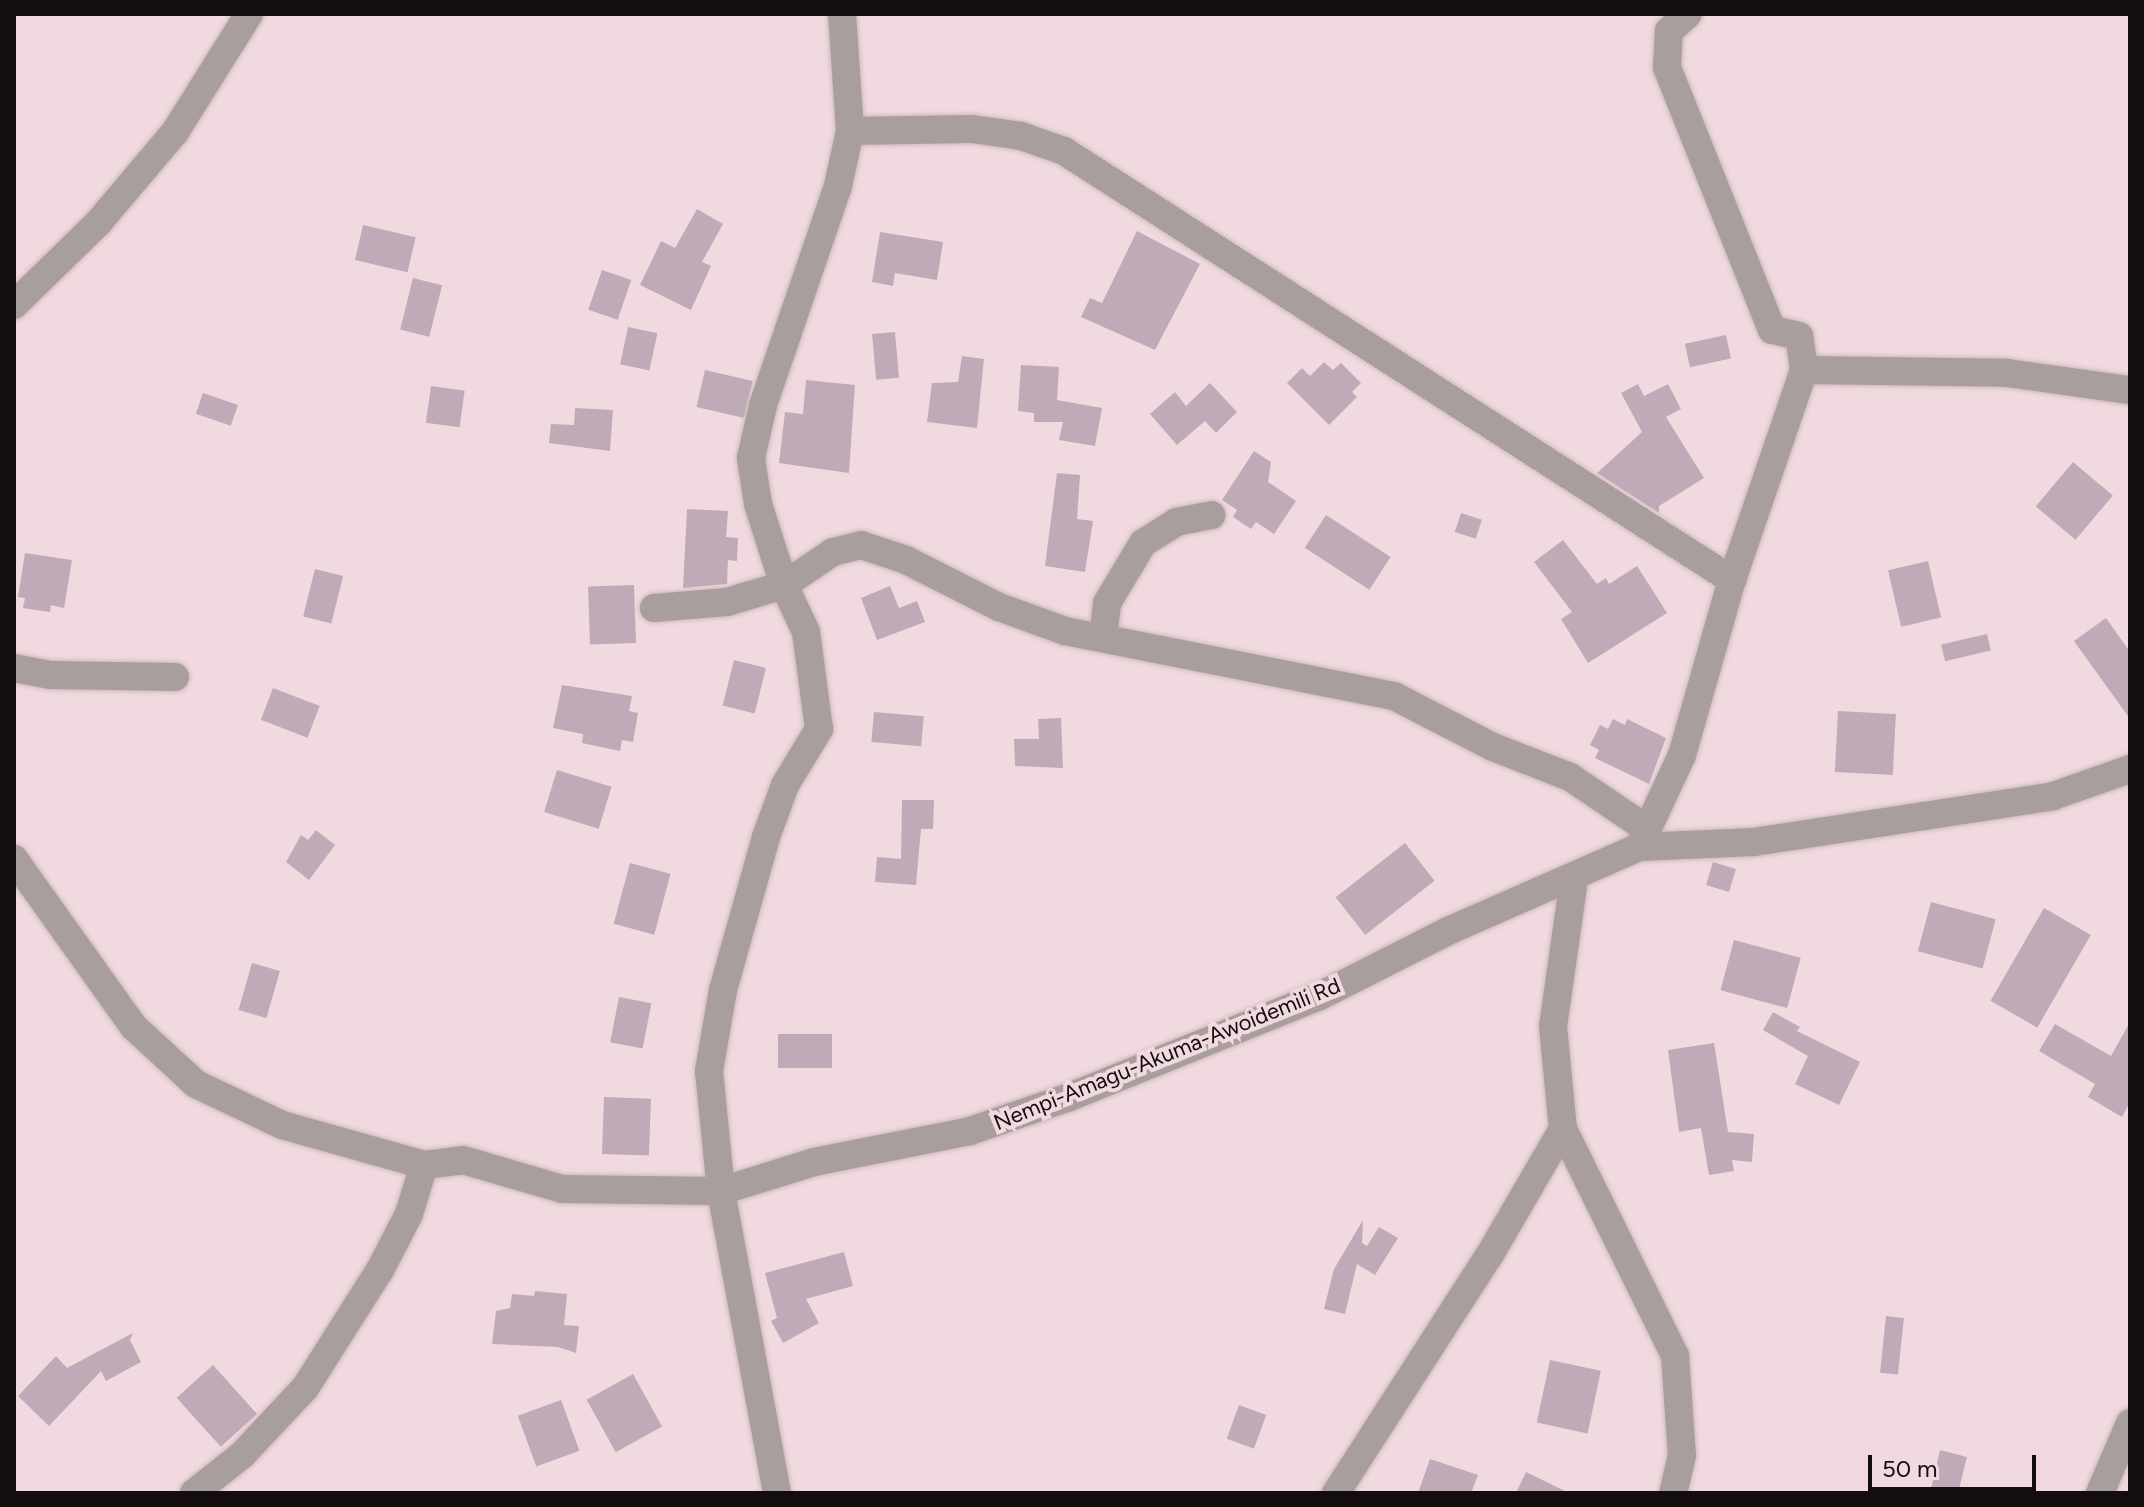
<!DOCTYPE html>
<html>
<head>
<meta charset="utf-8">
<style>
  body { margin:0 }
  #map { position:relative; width:2144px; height:1507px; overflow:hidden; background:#f1dadf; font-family:Figtree,sans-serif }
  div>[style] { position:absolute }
  .building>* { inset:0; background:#beabb7; transform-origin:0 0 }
  .roads { filter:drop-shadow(0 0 2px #ceb9be) drop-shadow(0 0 2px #ceb9be) }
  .minor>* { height:28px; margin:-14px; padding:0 14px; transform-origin:14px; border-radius:14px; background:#a89e9d }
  span { translate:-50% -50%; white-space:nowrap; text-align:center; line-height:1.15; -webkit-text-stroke:8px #f1dadf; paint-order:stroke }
  .street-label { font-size:22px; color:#140d0f }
  .frame { position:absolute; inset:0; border:16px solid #140d0f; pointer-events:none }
  .scale { position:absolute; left:1868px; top:1455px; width:168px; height:36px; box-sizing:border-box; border:4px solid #140d0f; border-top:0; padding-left:10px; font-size:24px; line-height:28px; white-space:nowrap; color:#140d0f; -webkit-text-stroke:6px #f1dadf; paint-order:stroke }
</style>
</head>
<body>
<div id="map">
  <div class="building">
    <i style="clip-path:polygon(697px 209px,723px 224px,702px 262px,711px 266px,691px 310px,640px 285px,661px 241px,675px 248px)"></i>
    <i style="left:363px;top:225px;width:54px;height:36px;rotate:13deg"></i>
    <i style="clip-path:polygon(1137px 231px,1200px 264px,1155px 350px,1081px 317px,1090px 298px,1102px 303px)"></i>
    <i style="clip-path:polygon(880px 232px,943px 242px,937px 280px,895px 273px,893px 286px,872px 282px)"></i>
    <i style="left:602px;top:270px;width:31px;height:42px;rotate:19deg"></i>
    <i style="left:413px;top:278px;width:30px;height:53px;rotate:14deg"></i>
    <i style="left:628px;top:327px;width:30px;height:38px;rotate:12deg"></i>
    <i style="left:895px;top:332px;width:46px;height:23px;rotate:85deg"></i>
    <i style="left:1726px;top:335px;width:24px;height:42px;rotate:78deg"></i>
    <i style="clip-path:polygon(962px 356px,984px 359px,977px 428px,927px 422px,932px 383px,958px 382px)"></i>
    <i style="clip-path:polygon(1324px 362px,1333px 370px,1341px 363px,1361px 383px,1352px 392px,1357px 397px,1329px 425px,1287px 383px,1302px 368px,1310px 376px)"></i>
    <i style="clip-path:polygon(1021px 365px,1059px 367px,1057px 400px,1102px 408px,1095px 446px,1059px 440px,1063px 422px,1034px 422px,1034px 413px,1018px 411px)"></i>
    <i style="left:705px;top:370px;width:49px;height:38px;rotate:13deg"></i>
    <i style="clip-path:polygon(806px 380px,855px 385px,849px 473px,779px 463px,785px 412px,803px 414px)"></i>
    <i style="clip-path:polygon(1210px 383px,1237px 412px,1216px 433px,1205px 421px,1177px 445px,1150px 414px,1175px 392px,1186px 406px)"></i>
    <i style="clip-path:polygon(1638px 384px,1644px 396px,1668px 384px,1681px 409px,1666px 417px,1704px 478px,1659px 506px,1659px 513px,1597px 473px,1642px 432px,1621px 393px)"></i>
    <i style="left:431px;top:386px;width:34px;height:37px;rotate:8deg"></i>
    <i style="left:203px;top:393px;width:37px;height:22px;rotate:19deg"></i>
    <i style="clip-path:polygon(575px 408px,613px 410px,610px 451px,549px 443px,551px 424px,574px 425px)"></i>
    <i style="clip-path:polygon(1254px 451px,1271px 462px,1268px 482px,1296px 501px,1274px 534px,1256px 522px,1251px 529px,1233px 517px,1237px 510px,1222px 500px)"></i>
    <i style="left:2073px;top:462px;width:52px;height:58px;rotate:40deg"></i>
    <i style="clip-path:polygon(1057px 473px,1080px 475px,1077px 519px,1093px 521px,1085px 572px,1045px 566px)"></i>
    <i style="clip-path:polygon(687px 509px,728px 511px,726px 537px,738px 538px,737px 561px,728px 560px,727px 584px,683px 588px)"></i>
    <i style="left:1461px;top:513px;width:22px;height:20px;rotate:18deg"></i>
    <i style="left:1326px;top:515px;width:77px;height:39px;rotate:33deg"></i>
    <i style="clip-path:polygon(1563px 540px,1597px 584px,1606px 578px,1609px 584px,1637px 566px,1667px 613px,1588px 663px,1561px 619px,1572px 612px,1534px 562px)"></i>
    <i style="clip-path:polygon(25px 553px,72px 560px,64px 608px,51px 605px,50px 612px,23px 608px,25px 598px,18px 597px)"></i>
    <i style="left:1928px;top:561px;width:58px;height:41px;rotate:77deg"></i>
    <i style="left:315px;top:569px;width:29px;height:49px;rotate:14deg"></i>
    <i style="left:634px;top:585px;width:58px;height:46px;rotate:88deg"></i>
    <i style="clip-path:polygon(890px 586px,899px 608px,917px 601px,925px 622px,877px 640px,861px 598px)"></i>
    <i style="clip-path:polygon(2106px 618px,2130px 652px,2130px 719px,2074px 641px)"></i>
    <i style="left:1987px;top:634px;width:17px;height:47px;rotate:77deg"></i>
    <i style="left:734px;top:660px;width:33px;height:47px;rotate:14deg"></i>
    <i style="clip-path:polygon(562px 685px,632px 696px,629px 711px,638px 713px,633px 742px,622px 740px,620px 751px,582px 743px,583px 734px,553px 728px)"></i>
    <i style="left:273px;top:688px;width:50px;height:34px;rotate:21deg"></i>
    <i style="left:1838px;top:711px;width:58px;height:61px;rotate:3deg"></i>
    <i style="left:874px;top:712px;width:50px;height:30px;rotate:5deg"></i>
    <i style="clip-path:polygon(1061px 718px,1063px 768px,1015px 766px,1014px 739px,1039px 739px,1038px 719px)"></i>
    <i style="clip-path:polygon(1613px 719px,1625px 725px,1627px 719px,1666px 738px,1649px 784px,1595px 758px,1599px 750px,1590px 745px,1600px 725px,1608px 729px)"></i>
    <i style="left:557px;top:770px;width:57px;height:44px;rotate:17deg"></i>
    <i style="clip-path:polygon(902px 800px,934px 800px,933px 829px,921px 829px,916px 885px,875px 882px,877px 857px,901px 859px)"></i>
    <i style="clip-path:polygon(316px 830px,335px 845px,309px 880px,286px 862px,301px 835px,308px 840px)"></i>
    <i style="left:1405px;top:843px;width:48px;height:88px;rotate:52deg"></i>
    <i style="left:1713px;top:862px;width:24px;height:24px;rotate:17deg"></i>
    <i style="left:630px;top:863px;width:42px;height:63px;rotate:15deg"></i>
    <i style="left:1931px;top:902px;width:67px;height:51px;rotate:15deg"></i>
    <i style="left:2044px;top:908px;width:54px;height:107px;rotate:30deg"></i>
    <i style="left:1734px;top:940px;width:69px;height:52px;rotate:15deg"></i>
    <i style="left:252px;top:963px;width:29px;height:49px;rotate:16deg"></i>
    <i style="left:619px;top:997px;width:33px;height:46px;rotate:11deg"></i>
    <i style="clip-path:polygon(1773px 1012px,1800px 1027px,1797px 1031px,1860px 1062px,1839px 1105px,1795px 1084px,1808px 1056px,1763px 1030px)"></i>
    <i style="clip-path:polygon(2130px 1022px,2130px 1102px,2122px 1117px,2088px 1097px,2095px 1084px,2039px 1051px,2055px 1024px,2111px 1056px)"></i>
    <i style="left:832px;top:1034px;width:34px;height:54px;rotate:90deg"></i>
    <i style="clip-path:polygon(1714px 1043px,1728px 1132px,1754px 1134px,1752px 1162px,1732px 1160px,1734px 1171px,1709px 1175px,1701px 1128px,1679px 1132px,1668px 1050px)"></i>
    <i style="left:604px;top:1097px;width:47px;height:57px;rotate:2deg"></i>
    <i style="clip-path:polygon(1363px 1220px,1362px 1243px,1367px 1246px,1379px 1227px,1398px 1238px,1375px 1275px,1357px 1264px,1345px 1314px,1324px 1309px,1334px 1269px)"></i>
    <i style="clip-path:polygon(844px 1252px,853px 1286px,806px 1299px,819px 1323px,783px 1343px,771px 1321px,777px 1318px,765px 1273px)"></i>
    <i style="clip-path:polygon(535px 1291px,567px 1294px,564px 1325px,579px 1326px,576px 1353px,558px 1347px,492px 1344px,496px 1311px,510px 1308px,512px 1294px,534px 1296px)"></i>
    <i style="left:1886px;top:1316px;width:18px;height:57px;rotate:6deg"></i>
    <i style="clip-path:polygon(133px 1333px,130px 1340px,141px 1362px,106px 1381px,101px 1371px,49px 1426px,18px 1396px,56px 1356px,67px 1368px)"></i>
    <i style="left:1550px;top:1360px;width:52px;height:64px;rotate:12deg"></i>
    <i style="left:213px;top:1365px;width:66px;height:49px;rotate:48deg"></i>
    <i style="left:633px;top:1374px;width:60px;height:53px;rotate:61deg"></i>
    <i style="left:561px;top:1400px;width:54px;height:46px;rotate:70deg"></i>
    <i style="left:1239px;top:1405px;width:29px;height:36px;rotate:20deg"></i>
    <i style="clip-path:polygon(1940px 1450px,1967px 1457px,1958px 1493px,1930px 1493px)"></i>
    <i style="clip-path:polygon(1430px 1459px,1478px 1475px,1471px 1493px,1418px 1493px)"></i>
    <i style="clip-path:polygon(1526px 1472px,1569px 1493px,1516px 1493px)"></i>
  </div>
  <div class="roads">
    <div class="minor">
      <i style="left:850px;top:131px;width:122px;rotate:-0.9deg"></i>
      <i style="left:972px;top:129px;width:49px;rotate:8.1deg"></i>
      <i style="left:1021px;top:136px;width:46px;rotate:19.2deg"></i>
      <i style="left:1064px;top:151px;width:794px;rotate:32.71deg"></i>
      <i style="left:14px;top:305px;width:117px;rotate:-44.3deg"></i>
      <i style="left:98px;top:223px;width:119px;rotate:-49.8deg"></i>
      <i style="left:175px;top:132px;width:139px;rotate:-57.9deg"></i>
      <i style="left:1804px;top:370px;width:203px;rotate:0.8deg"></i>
      <i style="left:2007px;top:373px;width:124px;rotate:7.9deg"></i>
      <i style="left:654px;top:608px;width:73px;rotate:-4.7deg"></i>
      <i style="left:727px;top:602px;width:59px;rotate:-16.6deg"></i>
      <i style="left:784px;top:585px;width:59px;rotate:-34deg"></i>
      <i style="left:833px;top:552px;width:29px;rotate:-14deg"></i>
      <i style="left:861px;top:545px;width:47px;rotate:18.4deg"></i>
      <i style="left:906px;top:560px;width:104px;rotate:26.8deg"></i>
      <i style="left:999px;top:607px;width:70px;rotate:20deg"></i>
      <i style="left:1065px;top:631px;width:335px;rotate:11.2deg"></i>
      <i style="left:1394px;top:696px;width:111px;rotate:27.3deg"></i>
      <i style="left:1493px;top:747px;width:83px;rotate:21.3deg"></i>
      <i style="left:1570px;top:777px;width:93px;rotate:34deg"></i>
      <i style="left:1103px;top:637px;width:34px;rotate:-83deg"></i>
      <i style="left:1107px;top:603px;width:70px;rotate:-59deg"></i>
      <i style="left:1143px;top:543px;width:39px;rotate:-32deg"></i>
      <i style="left:1176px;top:522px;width:36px;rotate:-11deg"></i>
      <i style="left:14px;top:668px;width:38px;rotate:11deg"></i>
      <i style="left:51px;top:675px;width:124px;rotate:0.9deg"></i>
      <i style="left:1640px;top:845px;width:99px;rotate:-65deg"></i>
      <i style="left:1682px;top:755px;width:182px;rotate:-74.1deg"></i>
      <i style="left:1732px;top:580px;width:222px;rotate:-71.1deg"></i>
      <i style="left:1804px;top:370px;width:34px;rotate:-98deg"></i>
      <i style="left:1799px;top:336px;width:28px;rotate:-167deg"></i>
      <i style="left:1772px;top:330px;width:283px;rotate:-111.8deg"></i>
      <i style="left:1667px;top:67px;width:36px;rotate:-87deg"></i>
      <i style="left:1669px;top:31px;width:25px;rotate:-42deg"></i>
      <i style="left:14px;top:859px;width:206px;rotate:54.5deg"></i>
      <i style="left:134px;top:1027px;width:84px;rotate:42.6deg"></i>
      <i style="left:196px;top:1084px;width:95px;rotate:25.5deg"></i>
      <i style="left:282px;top:1125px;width:148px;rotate:15.7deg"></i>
      <i style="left:424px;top:1165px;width:39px;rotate:-7deg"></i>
      <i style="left:463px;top:1160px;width:103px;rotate:16.3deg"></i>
      <i style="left:562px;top:1189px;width:159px;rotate:0.7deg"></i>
      <i style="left:721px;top:1191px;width:97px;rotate:-17.3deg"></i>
      <i style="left:814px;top:1162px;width:159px;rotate:-11.2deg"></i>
      <i style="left:970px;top:1131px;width:102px;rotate:-18.8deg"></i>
      <i style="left:1067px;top:1098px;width:273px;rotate:-22deg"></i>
      <i style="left:1320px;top:996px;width:144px;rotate:-26.9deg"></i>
      <i style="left:1448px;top:931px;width:209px;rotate:-23.7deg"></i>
      <i style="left:1639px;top:847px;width:115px;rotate:-2.5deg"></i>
      <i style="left:1754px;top:842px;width:303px;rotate:-8.7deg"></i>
      <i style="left:2053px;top:796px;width:82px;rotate:-19.3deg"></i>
      <i style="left:1574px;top:879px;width:148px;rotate:98.1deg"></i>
      <i style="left:1553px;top:1026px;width:103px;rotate:84.5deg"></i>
      <i style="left:1563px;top:1129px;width:253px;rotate:63.7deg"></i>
      <i style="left:1675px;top:1356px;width:99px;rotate:86deg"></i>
      <i style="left:1682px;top:1455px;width:39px;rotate:103deg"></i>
      <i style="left:194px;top:1493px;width:61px;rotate:-38.4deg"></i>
      <i style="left:242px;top:1455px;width:92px;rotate:-46.8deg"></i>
      <i style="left:305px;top:1388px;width:140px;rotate:-57.6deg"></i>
      <i style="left:380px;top:1270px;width:63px;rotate:-62.6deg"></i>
      <i style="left:409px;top:1214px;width:51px;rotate:-73deg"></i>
      <i style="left:777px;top:1493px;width:307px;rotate:-100.5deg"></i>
      <i style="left:721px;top:1191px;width:121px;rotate:-95.7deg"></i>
      <i style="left:709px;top:1071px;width:82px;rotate:-80.2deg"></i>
      <i style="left:723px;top:990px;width:159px;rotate:-74.3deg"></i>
      <i style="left:766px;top:837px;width:55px;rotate:-69.9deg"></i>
      <i style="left:785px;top:785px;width:66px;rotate:-58.7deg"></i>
      <i style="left:819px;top:729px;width:98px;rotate:-97.6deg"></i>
      <i style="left:806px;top:632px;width:52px;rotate:-115.1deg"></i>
      <i style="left:784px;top:585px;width:85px;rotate:-107.8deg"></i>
      <i style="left:758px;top:504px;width:47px;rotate:-98.7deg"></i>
      <i style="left:751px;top:458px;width:54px;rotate:-77.2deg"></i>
      <i style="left:763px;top:405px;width:231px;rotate:-71.1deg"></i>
      <i style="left:838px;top:186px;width:56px;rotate:-77.7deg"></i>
      <i style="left:850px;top:131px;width:117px;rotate:-93.9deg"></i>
      <i style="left:1336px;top:1493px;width:282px;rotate:-57.2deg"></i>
      <i style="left:1489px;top:1256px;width:147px;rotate:-59.8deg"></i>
      <i style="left:2100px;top:1493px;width:76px;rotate:-66.8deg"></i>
    </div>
  </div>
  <div class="street-label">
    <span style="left:1167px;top:1054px;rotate:-22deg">Nempi-Amagu-Akuma-Awoidemili Rd</span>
  </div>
  <div class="frame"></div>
  <div class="scale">50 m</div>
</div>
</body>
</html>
